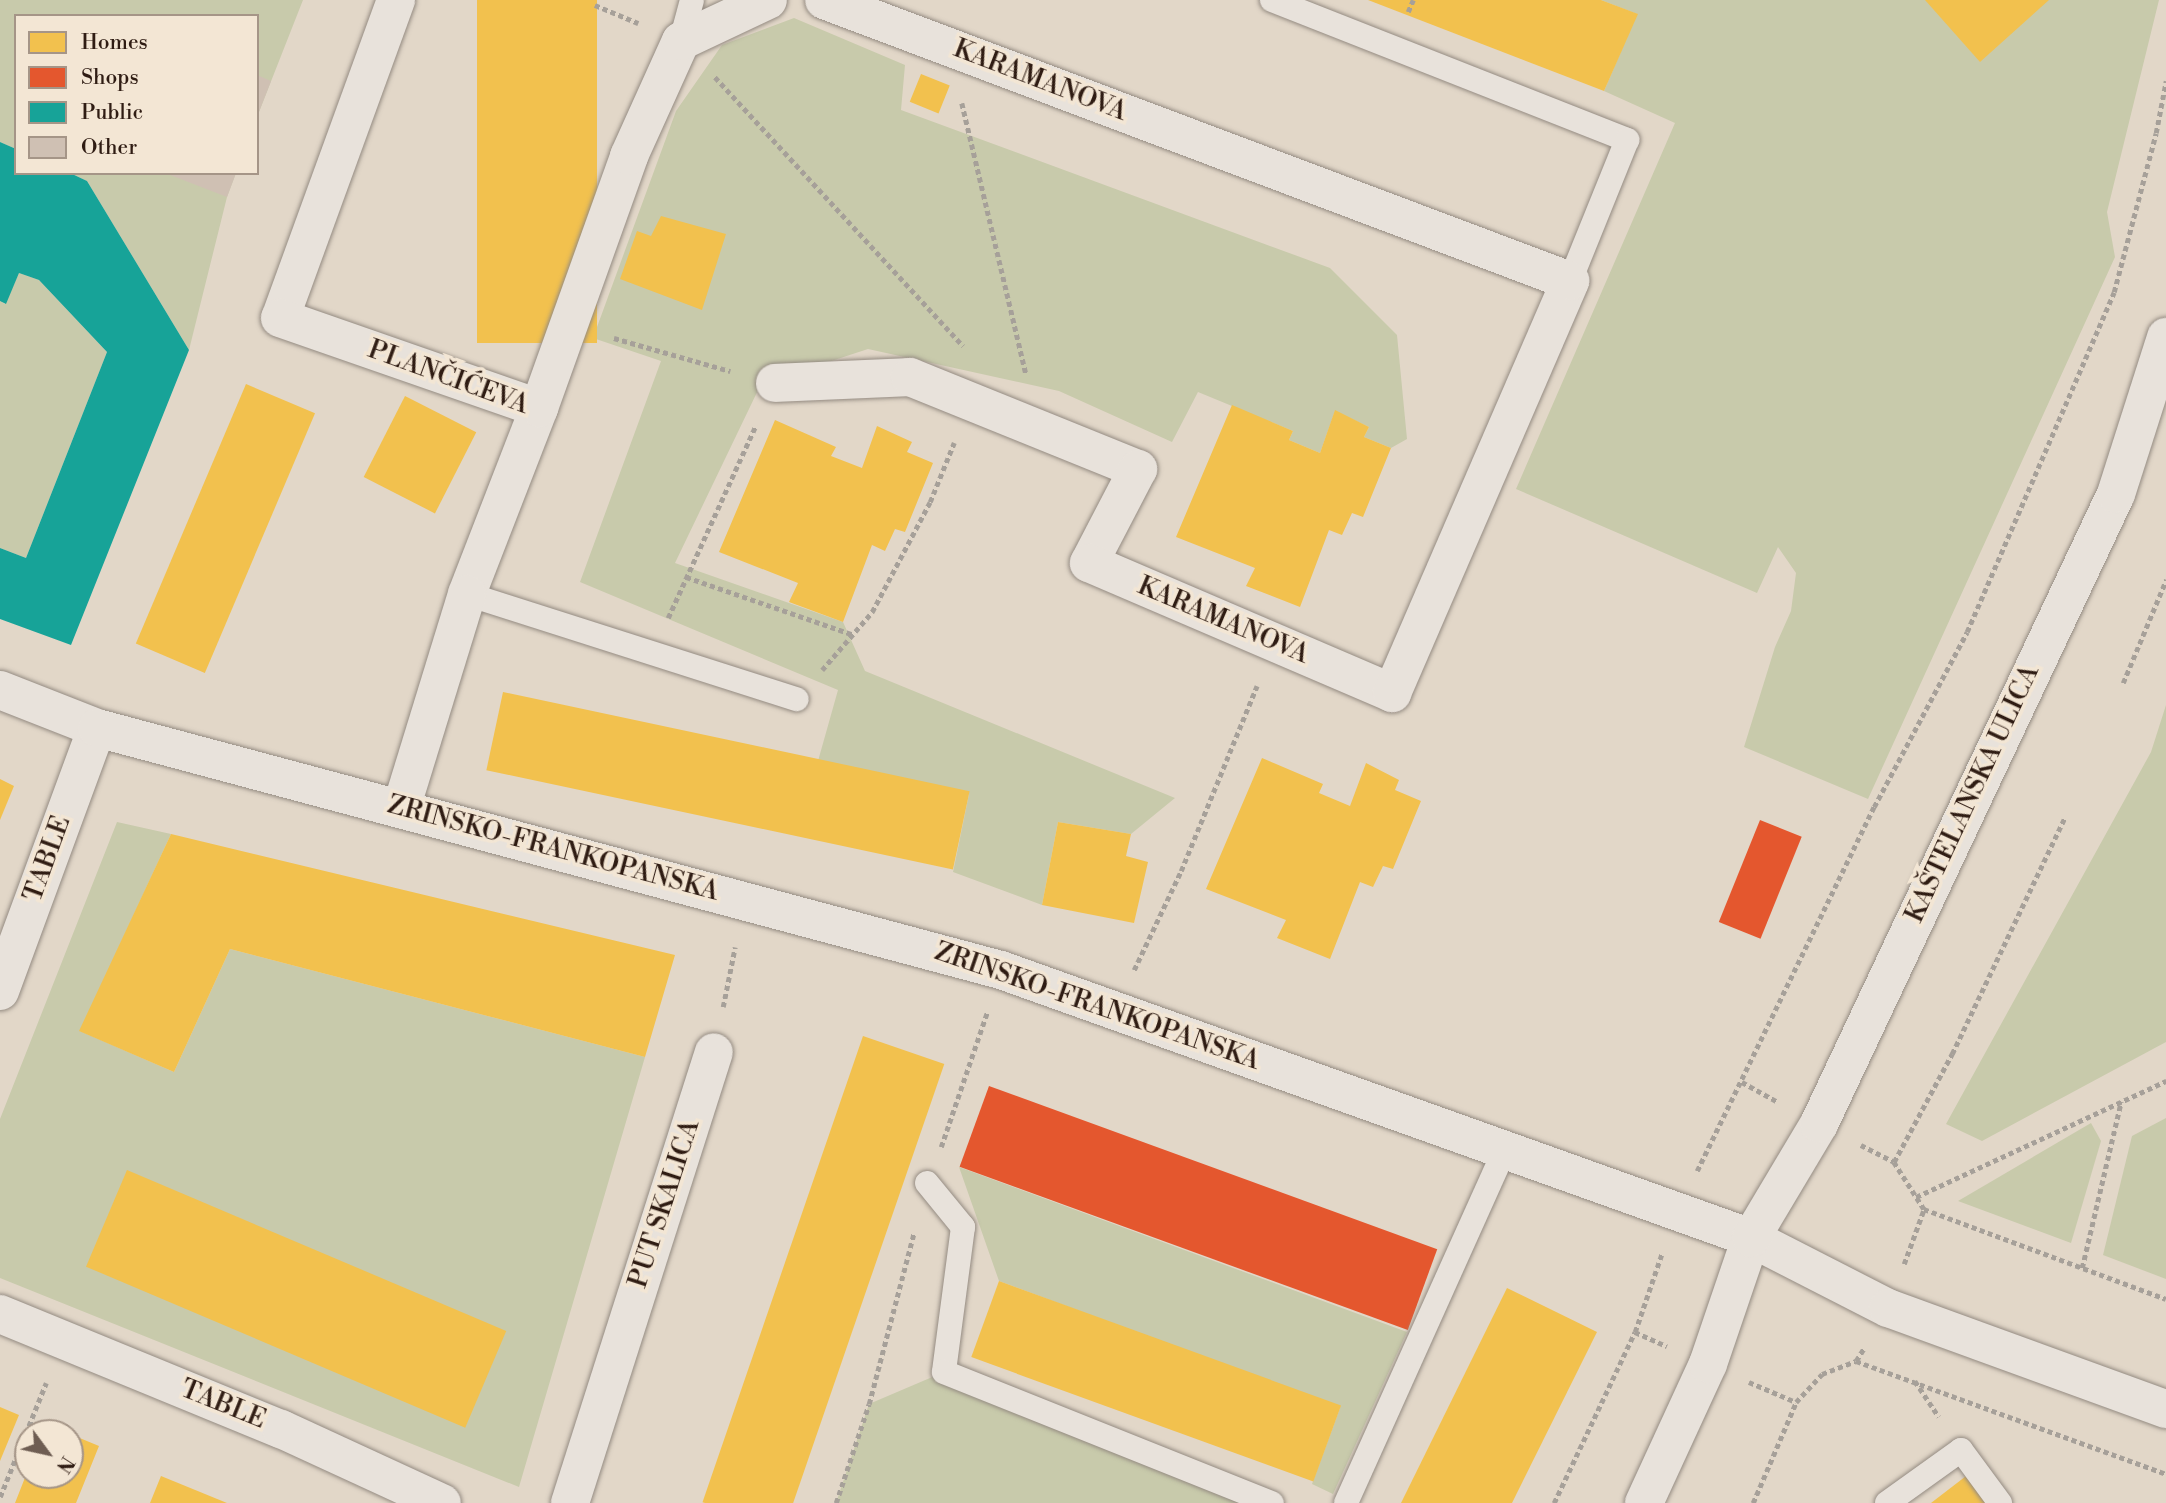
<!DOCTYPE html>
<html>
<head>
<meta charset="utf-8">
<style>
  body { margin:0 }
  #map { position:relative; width:2166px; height:1503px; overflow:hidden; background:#e2d7c8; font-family:"Libre Bodoni",serif }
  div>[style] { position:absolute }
  .green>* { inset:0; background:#c8caab }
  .homes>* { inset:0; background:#f2c14e; transform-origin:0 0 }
  .shops>* { inset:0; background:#e4572e; transform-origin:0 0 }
  .public>* { inset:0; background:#17a398 }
  .building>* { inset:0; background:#cfc0b3 }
  .path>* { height:4.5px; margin-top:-2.25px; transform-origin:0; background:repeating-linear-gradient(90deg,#a6a099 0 5px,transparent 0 8.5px) }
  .roads { filter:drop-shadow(0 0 2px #948b82) drop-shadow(0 0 2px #948b82) }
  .lane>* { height:24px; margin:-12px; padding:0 12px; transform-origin:12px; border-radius:12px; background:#e8e2db }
  .street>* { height:38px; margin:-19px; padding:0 19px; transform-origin:19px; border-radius:19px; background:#e8e2db }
  .secondary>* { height:38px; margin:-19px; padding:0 19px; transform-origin:19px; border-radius:19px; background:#e8e2db }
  span { translate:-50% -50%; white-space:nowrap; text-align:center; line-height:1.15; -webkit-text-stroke:7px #f3e6d4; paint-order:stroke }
  .street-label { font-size:26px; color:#2f1c13 }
  .legend { position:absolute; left:14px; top:14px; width:245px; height:161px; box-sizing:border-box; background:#f3e6d4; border:2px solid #a59587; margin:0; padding:9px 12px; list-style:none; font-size:21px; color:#2f1c13 }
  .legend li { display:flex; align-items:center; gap:14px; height:35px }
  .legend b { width:35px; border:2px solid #a59587 }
  .north { position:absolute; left:14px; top:1419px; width:70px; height:70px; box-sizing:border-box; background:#f3e6d4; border:2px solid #a59587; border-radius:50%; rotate:123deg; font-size:19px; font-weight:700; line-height:28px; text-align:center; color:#2f1c13 }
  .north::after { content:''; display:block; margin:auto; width:24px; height:32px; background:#6e5d52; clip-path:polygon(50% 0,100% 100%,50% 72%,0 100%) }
</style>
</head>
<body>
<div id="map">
  <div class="green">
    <i style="clip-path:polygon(0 0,303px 0,257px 117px,257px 16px,16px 16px,16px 149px,0 142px)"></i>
    <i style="clip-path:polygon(1601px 0,2159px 0,2107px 212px,2115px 257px,1868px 799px,1744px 747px,1775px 647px,1791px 611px,1796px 573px,1778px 547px,1757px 593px,1516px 489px,1675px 123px,1604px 91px,1637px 14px)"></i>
    <i style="clip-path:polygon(794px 18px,905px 65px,901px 110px,1330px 268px,1397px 335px,1407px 439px,1391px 448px,1364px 437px,1369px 427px,1335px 411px,1320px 453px,1289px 440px,1293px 431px,1198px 392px,1172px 442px,1059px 391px,868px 349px,761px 384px,675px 563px,843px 622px,865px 671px,1175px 798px,1131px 834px,1058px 822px,1042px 905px,953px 872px,969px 794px,818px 761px,838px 690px,580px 582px,661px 361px,593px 338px,676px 111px,722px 45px)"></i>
    <i style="clip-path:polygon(70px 173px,236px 173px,227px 197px,189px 350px,87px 181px)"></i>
    <i style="clip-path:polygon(19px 273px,39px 280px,107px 352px,26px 558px,0 548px,0 301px,5px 304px)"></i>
    <i style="clip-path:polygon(2166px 705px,2166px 1042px,1982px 1141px,1946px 1124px,2151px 752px)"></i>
    <i style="clip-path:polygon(117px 822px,171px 834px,80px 1031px,174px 1072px,230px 949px,645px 1057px,519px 1487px,0 1278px,0 1119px)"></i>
    <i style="clip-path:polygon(2166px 1118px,2166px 1279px,2103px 1255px,2132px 1136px)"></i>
    <i style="clip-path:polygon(2091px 1123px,2101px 1141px,2071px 1243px,1958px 1201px)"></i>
    <i style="clip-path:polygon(959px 1167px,1407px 1332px,1333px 1494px,1312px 1484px,1340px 1408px,999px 1281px)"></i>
    <i style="clip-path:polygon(944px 1372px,1272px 1503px,836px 1503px,869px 1404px)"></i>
  </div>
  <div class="homes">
    <i style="left:477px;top:0;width:120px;height:343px"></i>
    <i style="clip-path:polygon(1368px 0,1601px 0,1638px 14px,1604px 91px)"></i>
    <i style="clip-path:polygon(1925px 0,2049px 0,1980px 62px)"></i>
    <i style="left:921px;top:74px;width:31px;height:30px;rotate:22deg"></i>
    <i style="clip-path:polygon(661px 216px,726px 234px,702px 310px,620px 279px,637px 231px,651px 236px)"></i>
    <i style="left:246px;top:384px;width:75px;height:282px;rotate:23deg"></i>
    <i style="left:405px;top:396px;width:80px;height:91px;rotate:27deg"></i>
    <i style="clip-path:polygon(1232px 405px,1293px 431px,1289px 440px,1320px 453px,1335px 410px,1369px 427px,1364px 437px,1391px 448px,1363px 517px,1352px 513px,1342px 535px,1329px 530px,1300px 607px,1246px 586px,1255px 568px,1176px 537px)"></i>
    <i style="clip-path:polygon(775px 420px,836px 447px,831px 456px,862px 468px,877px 426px,912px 442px,907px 452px,933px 463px,905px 532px,895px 529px,885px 551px,872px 545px,843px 622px,789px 602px,798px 583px,719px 552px)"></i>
    <i style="left:503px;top:692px;width:477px;height:80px;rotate:12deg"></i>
    <i style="clip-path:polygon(1262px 758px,1323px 784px,1319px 793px,1350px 806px,1366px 763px,1399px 780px,1395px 790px,1421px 801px,1393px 869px,1383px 866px,1373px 887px,1360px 882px,1330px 959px,1277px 938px,1286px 920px,1206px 889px)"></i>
    <i style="clip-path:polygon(0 779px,14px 786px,0 820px)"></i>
    <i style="clip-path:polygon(1058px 822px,1131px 834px,1126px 856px,1148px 862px,1134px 923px,1042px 905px)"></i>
    <i style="clip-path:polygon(171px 834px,675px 955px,645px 1057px,230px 949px,174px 1072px,79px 1031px)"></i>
    <i style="left:863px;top:1036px;width:86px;height:493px;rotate:19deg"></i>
    <i style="left:127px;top:1170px;width:412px;height:105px;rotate:23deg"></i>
    <i style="left:999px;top:1281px;width:364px;height:81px;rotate:20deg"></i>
    <i style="clip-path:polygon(1507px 1288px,1597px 1332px,1512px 1503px,1401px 1503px)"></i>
    <i style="clip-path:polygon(0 1407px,19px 1415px,0 1461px)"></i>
    <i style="clip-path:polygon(70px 1434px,99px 1446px,76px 1503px,15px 1503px,28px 1470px,28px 1475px,70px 1475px)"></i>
    <i style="clip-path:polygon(1970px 1473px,1993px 1503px,1931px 1503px)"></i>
    <i style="clip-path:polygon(161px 1476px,227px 1503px,150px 1503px)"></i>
  </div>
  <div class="shops">
    <i style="left:1760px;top:820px;width:45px;height:110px;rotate:22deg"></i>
    <i style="left:989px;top:1086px;width:477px;height:86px;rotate:20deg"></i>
  </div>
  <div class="public">
    <i style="clip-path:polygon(0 142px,16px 149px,16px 173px,70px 173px,87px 181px,189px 350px,71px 645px,0 619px,0 548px,26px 558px,107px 352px,39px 280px,19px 273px,6px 304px,0 301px)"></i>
  </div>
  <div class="building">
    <i style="clip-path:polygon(257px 75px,271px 81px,257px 117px)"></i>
    <i style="clip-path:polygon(165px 173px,236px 173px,227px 197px)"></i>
  </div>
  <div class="path">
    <i style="left:595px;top:5px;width:47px;rotate:22.7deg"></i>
    <i style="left:1408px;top:12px;width:13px;rotate:-67deg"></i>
    <i style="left:715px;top:77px;width:366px;rotate:47.3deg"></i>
    <i style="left:962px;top:103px;width:278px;rotate:76.7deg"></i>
    <i style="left:614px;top:338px;width:121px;rotate:15.9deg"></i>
    <i style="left:686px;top:577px;width:176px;rotate:19deg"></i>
    <i style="left:668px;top:618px;width:212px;rotate:-65.5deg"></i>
    <i style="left:822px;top:670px;width:77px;rotate:-49.2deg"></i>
    <i style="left:872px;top:612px;width:124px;rotate:-62.2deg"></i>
    <i style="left:930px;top:502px;width:64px;rotate:-67.9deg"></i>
    <i style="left:2123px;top:683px;width:112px;rotate:-67.3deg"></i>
    <i style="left:1134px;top:970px;width:110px;rotate:-64.6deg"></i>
    <i style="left:1181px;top:871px;width:200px;rotate:-67.7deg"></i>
    <i style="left:723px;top:1007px;width:61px;rotate:-78.7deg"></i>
    <i style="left:1742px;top:1082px;width:41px;rotate:29.1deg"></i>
    <i style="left:1861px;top:1145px;width:37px;rotate:27deg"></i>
    <i style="left:1894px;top:1162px;width:56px;rotate:57.4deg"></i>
    <i style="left:1924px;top:1209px;width:258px;rotate:20.4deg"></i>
    <i style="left:941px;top:1147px;width:142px;rotate:-71.1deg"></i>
    <i style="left:1894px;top:1162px;width:123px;rotate:-61.8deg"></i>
    <i style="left:1952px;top:1054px;width:263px;rotate:-64.5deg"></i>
    <i style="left:1697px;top:1171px;width:405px;rotate:-64.1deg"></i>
    <i style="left:1874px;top:807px;width:198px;rotate:-62deg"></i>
    <i style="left:1967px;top:632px;width:370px;rotate:-66.6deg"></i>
    <i style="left:2114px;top:292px;width:164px;rotate:-75.2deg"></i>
    <i style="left:2156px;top:133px;width:53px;rotate:-79.1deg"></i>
    <i style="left:1916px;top:1197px;width:276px;rotate:-24.9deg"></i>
    <i style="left:1904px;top:1264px;width:59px;rotate:-70deg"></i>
    <i style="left:2082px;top:1268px;width:171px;rotate:-76.8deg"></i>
    <i style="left:1635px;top:1332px;width:35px;rotate:24deg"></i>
    <i style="left:1856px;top:1361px;width:330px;rotate:20deg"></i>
    <i style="left:1915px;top:1381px;width:43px;rotate:56.3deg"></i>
    <i style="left:1749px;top:1382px;width:51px;rotate:23.1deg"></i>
    <i style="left:0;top:1497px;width:123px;rotate:-68deg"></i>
    <i style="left:836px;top:1503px;width:104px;rotate:-71.6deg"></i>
    <i style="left:869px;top:1404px;width:178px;rotate:-75.3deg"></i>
    <i style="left:1554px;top:1503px;width:189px;rotate:-64.7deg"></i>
    <i style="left:1635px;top:1332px;width:83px;rotate:-71.1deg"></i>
    <i style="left:1753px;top:1503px;width:110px;rotate:-66.9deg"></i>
    <i style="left:1796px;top:1402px;width:38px;rotate:-47deg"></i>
    <i style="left:1822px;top:1374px;width:36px;rotate:-21deg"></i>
    <i style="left:1856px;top:1361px;width:15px;rotate:-58deg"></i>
  </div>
  <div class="roads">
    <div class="lane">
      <i style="left:1272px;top:0;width:382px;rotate:21.5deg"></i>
      <i style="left:1627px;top:140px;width:152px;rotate:112deg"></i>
      <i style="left:681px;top:41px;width:42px;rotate:-75deg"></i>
      <i style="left:467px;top:594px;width:346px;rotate:17.7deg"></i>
      <i style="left:927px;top:1183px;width:57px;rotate:50.7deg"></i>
      <i style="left:963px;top:1227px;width:146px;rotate:97.5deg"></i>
      <i style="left:944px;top:1372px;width:353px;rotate:21.8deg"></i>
      <i style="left:1346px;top:1503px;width:388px;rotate:-65.8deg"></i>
      <i style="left:1887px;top:1503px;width:91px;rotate:-35.6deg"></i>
      <i style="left:1961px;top:1450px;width:66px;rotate:53.7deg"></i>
    </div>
    <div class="street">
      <i style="left:396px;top:0;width:338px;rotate:110deg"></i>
      <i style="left:280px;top:318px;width:274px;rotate:19.2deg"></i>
      <i style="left:539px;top:408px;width:199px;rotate:111.2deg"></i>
      <i style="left:467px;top:594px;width:225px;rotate:107.1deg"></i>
      <i style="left:775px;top:383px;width:135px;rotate:-2.5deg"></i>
      <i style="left:910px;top:377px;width:246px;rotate:22deg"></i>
      <i style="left:1138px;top:469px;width:106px;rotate:117.5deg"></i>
      <i style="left:1089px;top:563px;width:330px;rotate:23.2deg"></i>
      <i style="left:1392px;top:693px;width:449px;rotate:-66.6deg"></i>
      <i style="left:1570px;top:281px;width:797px;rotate:-159.36deg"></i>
      <i style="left:539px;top:408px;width:268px;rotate:-70.3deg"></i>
      <i style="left:629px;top:156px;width:126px;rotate:-65.7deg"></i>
      <i style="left:681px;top:41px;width:96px;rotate:-25.2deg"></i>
      <i style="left:0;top:991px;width:280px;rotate:-69.8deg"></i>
      <i style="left:1751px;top:1238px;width:154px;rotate:27.1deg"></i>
      <i style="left:1888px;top:1308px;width:296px;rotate:20deg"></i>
      <i style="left:0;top:1314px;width:304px;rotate:22.3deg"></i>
      <i style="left:281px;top:1429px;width:177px;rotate:24.7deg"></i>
      <i style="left:570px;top:1503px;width:473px;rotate:-72.3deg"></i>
    </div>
    <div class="secondary">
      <i style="left:0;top:690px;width:104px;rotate:21.4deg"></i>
      <i style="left:97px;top:728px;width:936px;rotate:14.99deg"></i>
      <i style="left:1001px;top:970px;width:796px;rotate:19.66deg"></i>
      <i style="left:1644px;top:1503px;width:153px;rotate:-65.3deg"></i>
      <i style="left:1708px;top:1364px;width:133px;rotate:-71.2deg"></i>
      <i style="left:1751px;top:1238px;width:133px;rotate:-59.2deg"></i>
      <i style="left:1819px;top:1124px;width:696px;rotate:-64.76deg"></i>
      <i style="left:2116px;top:494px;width:165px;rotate:-72.3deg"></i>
    </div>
  </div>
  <div class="street-label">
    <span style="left:1040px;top:81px;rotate:21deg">KARAMANOVA</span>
    <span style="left:448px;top:378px;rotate:20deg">PLANČIĆEVA</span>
    <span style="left:1223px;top:621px;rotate:23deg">KARAMANOVA</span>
    <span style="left:1973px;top:794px;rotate:-65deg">KAŠTELANSKA ULICA</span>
    <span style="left:553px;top:849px;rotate:15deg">ZRINSKO-FRANKOPANSKA</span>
    <span style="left:48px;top:859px;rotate:-70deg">TABLE</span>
    <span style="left:1097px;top:1007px;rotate:19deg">ZRINSKO-FRANKOPANSKA</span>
    <span style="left:665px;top:1204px;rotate:-72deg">PUT SKALICA</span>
    <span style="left:223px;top:1405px;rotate:22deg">TABLE</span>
  </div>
  <ul class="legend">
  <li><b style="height:19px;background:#f2c14e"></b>Homes</li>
  <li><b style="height:19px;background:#e4572e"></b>Shops</li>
  <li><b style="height:19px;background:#17a398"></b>Public</li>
  <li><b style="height:19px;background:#cfc0b3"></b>Other</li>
  </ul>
  <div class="north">N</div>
</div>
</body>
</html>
